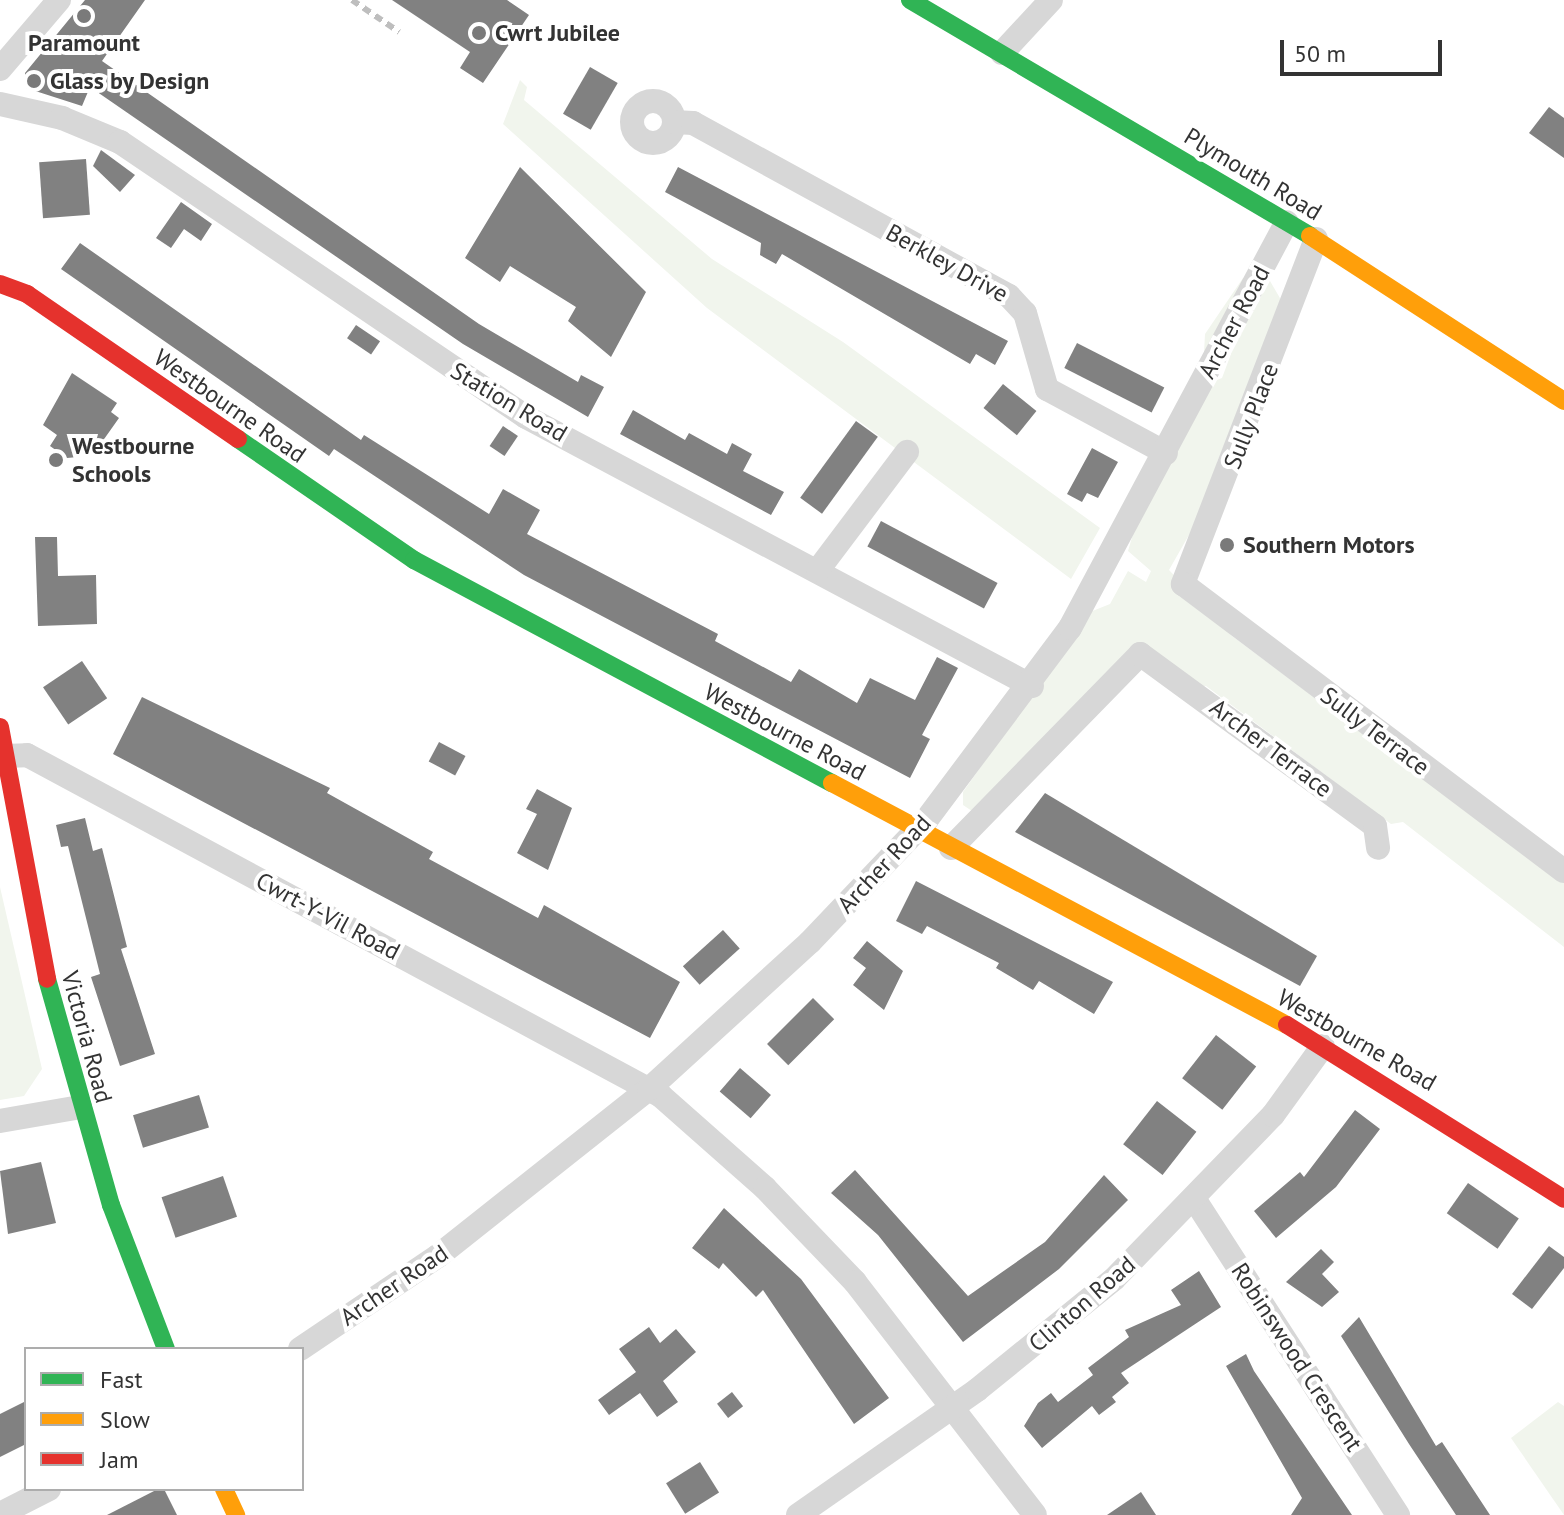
<!DOCTYPE html>
<html>
<head>
<meta charset="utf-8">
<style>
  body { margin:0 }
  #map { position:relative; width:1564px; height:1515px; overflow:hidden; background:#fff; font-family:"PT Sans",sans-serif }
  div>[style] { position:absolute }
  .green>* { inset:0; background:#f1f5ed }
  .building>* { inset:0; background:#818181; transform-origin:0 0 }
  .street>* { height:24px; margin:-12px; padding:0 12px; transform-origin:12px; border-radius:12px; background:#d7d7d7 }
  .street>.ring { margin:-12px; padding:0; box-sizing:content-box; background:none; border:24px solid #d7d7d7; border-radius:50% }
  .fast>* { height:18px; margin:-9px; padding:0 9px; transform-origin:9px; border-radius:9px; background:#30b455 }
  .slow>* { height:18px; margin:-9px; padding:0 9px; transform-origin:9px; border-radius:9px; background:#ff9f0a }
  .jam>* { height:18px; margin:-9px; padding:0 9px; transform-origin:9px; border-radius:9px; background:#e5322d }
  .rail>* { height:6px; margin-top:-3px; transform-origin:0; background:repeating-linear-gradient(90deg,#bebebe 0 8px,transparent 0 14px) }
  .dots>* { width:22px; height:22px; translate:-50% -50%; box-sizing:border-box; border:4px solid #fff; border-radius:50% }
  span { translate:-50% -50%; white-space:nowrap; text-align:center; line-height:1.15; -webkit-text-stroke:8px #fff; paint-order:stroke }
  .poi-label { font-size:24px; color:#333; font-weight:700 }
  .left { translate:0 -50%; text-align:left }
  .street-label { font-size:24px; color:#333 }
  .legend { position:absolute; left:24px; top:1347px; width:280px; height:144px; box-sizing:border-box; background:#fff; border:2px solid #adadad; margin:0; padding:10px 14px; list-style:none; font-size:24px; color:#333 }
  .legend li { display:flex; align-items:center; gap:16px; height:40px }
  .legend b { width:40px; border:2px solid #adadad }
  .scale { position:absolute; left:1280px; top:40px; width:162px; height:36px; box-sizing:border-box; border:4px solid #333; border-top:0; padding-left:10px; font-size:24px; line-height:28px; white-space:nowrap; color:#333; -webkit-text-stroke:6px #fff; paint-order:stroke }
</style>
</head>
<body>
<div id="map">
  <div class="green">
    <i style="clip-path:polygon(520px 80px,527px 87px,524px 100px,712px 259px,843px 342px,1100px 528px,1071px 579px,707px 308px,503px 124px)"></i>
    <i style="clip-path:polygon(1243px 278px,1270px 281px,1284px 305px,1217px 462px,1222px 477px,1169px 570px,1232px 636px,1564px 883px,1564px 947px,1403px 822px,1391px 824px,1206px 686px,1185px 690px,1158px 672px,1141px 670px,978px 815px,963px 805px,963px 792px,1090px 612px,1110px 604px,1128px 571px,1146px 582px,1151px 571px,1128px 551px,1138px 517px,1209px 383px,1222px 378px,1231px 354px,1204px 353px,1205px 334px)"></i>
    <i style="clip-path:polygon(0 887px,42px 1069px,24px 1096px,0 1100px)"></i>
    <i style="clip-path:polygon(1558px 1402px,1564px 1406px,1564px 1515px,1511px 1438px)"></i>
  </div>
  <div class="building">
    <i style="clip-path:polygon(85px 0,145px 0,102px 61px,479px 324px,578px 382px,581px 375px,604px 387px,588px 417px,463px 344px,90px 87px,82px 106px,26px 88px,25px 73px)"></i>
    <i style="clip-path:polygon(392px 0,507px 0,529px 15px,483px 83px,460px 68px,470px 52px)"></i>
    <i style="left:590px;top:67px;width:32px;height:54px;rotate:30deg"></i>
    <i style="clip-path:polygon(1549px 107px,1564px 118px,1564px 158px,1529px 133px)"></i>
    <i style="clip-path:polygon(101px 150px,135px 175px,120px 192px,93px 166px)"></i>
    <i style="left:86px;top:159px;width:56px;height:47px;rotate:86deg"></i>
    <i style="clip-path:polygon(520px 167px,646px 292px,611px 357px,568px 321px,576px 307px,510px 266px,500px 282px,465px 258px)"></i>
    <i style="clip-path:polygon(678px 167px,1008px 341px,995px 365px,976px 354px,970px 364px,782px 254px,776px 264px,760px 255px,761px 243px,665px 192px)"></i>
    <i style="clip-path:polygon(181px 202px,212px 224px,201px 241px,184px 229px,171px 248px,156px 238px)"></i>
    <i style="clip-path:polygon(80px 243px,361px 440px,364px 435px,489px 514px,503px 489px,540px 510px,527px 534px,718px 634px,715px 641px,791px 682px,799px 669px,857px 703px,870px 678px,915px 700px,937px 657px,958px 668px,922px 735px,930px 739px,910px 778px,524px 575px,334px 449px,329px 456px,61px 269px)"></i>
    <i style="left:356px;top:325px;width:29px;height:16px;rotate:34deg"></i>
    <i style="left:1077px;top:343px;width:98px;height:28px;rotate:27deg"></i>
    <i style="clip-path:polygon(72px 373px,117px 403px,111px 412px,119px 418px,102px 442px,92px 436px,78px 457px,67px 458px,50px 446px,57px 435px,43px 425px)"></i>
    <i style="left:1003px;top:384px;width:43px;height:31px;rotate:39deg"></i>
    <i style="clip-path:polygon(633px 410px,685px 440px,689px 433px,727px 454px,732px 443px,752px 454px,743px 471px,784px 492px,771px 515px,620px 434px)"></i>
    <i style="left:856px;top:421px;width:27px;height:95px;rotate:36deg"></i>
    <i style="left:503px;top:426px;width:18px;height:24px;rotate:34deg"></i>
    <i style="clip-path:polygon(1092px 448px,1118px 462px,1098px 498px,1087px 493px,1082px 502px,1067px 494px)"></i>
    <i style="left:881px;top:521px;width:132px;height:29px;rotate:28deg"></i>
    <i style="clip-path:polygon(35px 537px,57px 537px,58px 576px,96px 575px,97px 624px,38px 626px)"></i>
    <i style="left:82px;top:661px;width:45px;height:47px;rotate:56deg"></i>
    <i style="clip-path:polygon(142px 697px,330px 788px,327px 793px,433px 852px,429px 859px,538px 918px,544px 905px,680px 982px,650px 1038px,113px 754px)"></i>
    <i style="left:439px;top:742px;width:30px;height:22px;rotate:28deg"></i>
    <i style="clip-path:polygon(537px 789px,572px 808px,548px 870px,517px 853px,537px 814px,526px 809px)"></i>
    <i style="clip-path:polygon(1045px 793px,1317px 956px,1300px 986px,1015px 832px)"></i>
    <i style="clip-path:polygon(85px 818px,93px 851px,102px 848px,127px 947px,121px 949px,155px 1054px,120px 1066px,91px 977px,100px 974px,68px 846px,61px 847px,56px 825px)"></i>
    <i style="clip-path:polygon(916px 881px,1113px 982px,1094px 1014px,1039px 981px,1033px 990px,996px 968px,999px 963px,927px 926px,922px 934px,896px 921px)"></i>
    <i style="left:723px;top:930px;width:25px;height:54px;rotate:48deg"></i>
    <i style="clip-path:polygon(867px 941px,903px 971px,884px 1010px,853px 985px,866px 968px,853px 958px)"></i>
    <i style="left:813px;top:998px;width:30px;height:65px;rotate:45deg"></i>
    <i style="left:1216px;top:1035px;width:51px;height:55px;rotate:38deg"></i>
    <i style="left:740px;top:1068px;width:41px;height:31px;rotate:41deg"></i>
    <i style="left:199px;top:1095px;width:34px;height:69px;rotate:73deg"></i>
    <i style="left:1157px;top:1101px;width:50px;height:55px;rotate:38deg"></i>
    <i style="clip-path:polygon(1355px 1110px,1380px 1129px,1336px 1187px,1276px 1238px,1254px 1211px,1300px 1172px,1304px 1177px)"></i>
    <i style="clip-path:polygon(41px 1162px,56px 1223px,8px 1234px,0 1171px)"></i>
    <i style="clip-path:polygon(855px 1170px,968px 1296px,1045px 1242px,1104px 1175px,1128px 1200px,1059px 1269px,963px 1342px,878px 1235px,831px 1193px)"></i>
    <i style="left:223px;top:1176px;width:43px;height:65px;rotate:71deg"></i>
    <i style="left:1468px;top:1183px;width:62px;height:37px;rotate:35deg"></i>
    <i style="clip-path:polygon(724px 1208px,801px 1279px,889px 1398px,854px 1424px,763px 1290px,756px 1297px,723px 1263px,719px 1269px,692px 1248px)"></i>
    <i style="clip-path:polygon(1549px 1246px,1564px 1257px,1564px 1268px,1532px 1309px,1512px 1294px)"></i>
    <i style="clip-path:polygon(1321px 1249px,1334px 1262px,1322px 1274px,1339px 1292px,1322px 1307px,1286px 1282px)"></i>
    <i style="clip-path:polygon(1199px 1271px,1221px 1307px,1121px 1373px,1129px 1383px,1112px 1397px,1116px 1402px,1099px 1415px,1092px 1406px,1042px 1448px,1024px 1426px,1038px 1403px,1051px 1393px,1058px 1402px,1093px 1375px,1088px 1368px,1129px 1337px,1125px 1330px,1181px 1305px,1171px 1290px)"></i>
    <i style="clip-path:polygon(1359px 1317px,1436px 1446px,1442px 1442px,1490px 1515px,1456px 1515px,1409px 1444px,1341px 1336px)"></i>
    <i style="clip-path:polygon(649px 1327px,660px 1343px,676px 1329px,696px 1352px,663px 1381px,678px 1402px,657px 1417px,640px 1393px,609px 1415px,598px 1400px,636px 1372px,619px 1349px)"></i>
    <i style="clip-path:polygon(1246px 1354px,1254px 1371px,1352px 1515px,1291px 1515px,1302px 1498px,1226px 1366px)"></i>
    <i style="left:732px;top:1392px;width:18px;height:19px;rotate:52deg"></i>
    <i style="clip-path:polygon(26px 1401px,26px 1444px,0 1457px,0 1414px)"></i>
    <i style="left:700px;top:1462px;width:36px;height:40px;rotate:58deg"></i>
    <i style="clip-path:polygon(164px 1489px,177px 1515px,107px 1515px,158px 1489px)"></i>
    <i style="clip-path:polygon(1141px 1492px,1156px 1515px,1107px 1515px)"></i>
  </div>
  <div class="street">
    <i style="left:1002px;top:53px;width:72px;rotate:-47.2deg"></i>
    <i style="left:0;top:69px;width:91px;rotate:-49.5deg"></i>
    <i class="ring" style="left:632px;top:101px;width:18px;height:18px"></i>
    <i style="left:0;top:104px;width:64px;rotate:12.7deg"></i>
    <i style="left:62px;top:118px;width:63px;rotate:22.5deg"></i>
    <i style="left:120px;top:142px;width:490px;rotate:34.1deg"></i>
    <i style="left:526px;top:417px;width:573px;rotate:28deg"></i>
    <i style="left:674px;top:122px;width:19px;rotate:3deg"></i>
    <i style="left:693px;top:123px;width:360px;rotate:28.7deg"></i>
    <i style="left:1009px;top:296px;width:23px;rotate:47deg"></i>
    <i style="left:1025px;top:313px;width:79px;rotate:73.9deg"></i>
    <i style="left:1047px;top:389px;width:135px;rotate:28.3deg"></i>
    <i style="left:1316px;top:239px;width:370px;rotate:111.1deg"></i>
    <i style="left:1183px;top:584px;width:477px;rotate:37deg"></i>
    <i style="left:818px;top:570px;width:148px;rotate:-53deg"></i>
    <i style="left:3px;top:756px;width:24px;rotate:-2deg"></i>
    <i style="left:27px;top:755px;width:720px;rotate:28.27deg"></i>
    <i style="left:661px;top:1096px;width:139px;rotate:41.5deg"></i>
    <i style="left:765px;top:1188px;width:130px;rotate:46.2deg"></i>
    <i style="left:855px;top:1282px;width:294px;rotate:52.3deg"></i>
    <i style="left:951px;top:848px;width:271px;rotate:-45.7deg"></i>
    <i style="left:1140px;top:654px;width:291px;rotate:36.2deg"></i>
    <i style="left:1375px;top:826px;width:22px;rotate:82deg"></i>
    <i style="left:0;top:1121px;width:81px;rotate:-9.9deg"></i>
    <i style="left:1195px;top:1200px;width:375px;rotate:57.2deg"></i>
    <i style="left:300px;top:1349px;width:166px;rotate:-34deg"></i>
    <i style="left:438px;top:1256px;width:269px;rotate:-38.4deg"></i>
    <i style="left:649px;top:1089px;width:218px;rotate:-42.4deg"></i>
    <i style="left:810px;top:942px;width:170px;rotate:-46.4deg"></i>
    <i style="left:927px;top:819px;width:239px;rotate:-53.2deg"></i>
    <i style="left:1070px;top:628px;width:460px;rotate:-61.9deg"></i>
    <i style="left:0;top:1514px;width:55px;rotate:-27deg"></i>
    <i style="left:798px;top:1515px;width:218px;rotate:-34.9deg"></i>
    <i style="left:977px;top:1390px;width:176px;rotate:-39deg"></i>
    <i style="left:1114px;top:1279px;width:228px;rotate:-45.9deg"></i>
    <i style="left:1273px;top:1115px;width:85px;rotate:-54.1deg"></i>
  </div>
  <div class="fast">
    <i style="left:910px;top:0;width:464px;rotate:30.5deg"></i>
    <i style="left:238px;top:439px;width:214px;rotate:34.5deg"></i>
    <i style="left:414px;top:560px;width:474px;rotate:28.1deg"></i>
    <i style="left:47px;top:979px;width:235px;rotate:74.2deg"></i>
    <i style="left:111px;top:1205px;width:154px;rotate:69.1deg"></i>
  </div>
  <div class="slow">
    <i style="left:1310px;top:236px;width:303px;rotate:33deg"></i>
    <i style="left:832px;top:783px;width:515px;rotate:28.01deg"></i>
    <i style="left:224px;top:1489px;width:29px;rotate:65deg"></i>
  </div>
  <div class="jam">
    <i style="left:0;top:284px;width:29px;rotate:20deg"></i>
    <i style="left:27px;top:294px;width:256px;rotate:34.5deg"></i>
    <i style="left:0;top:727px;width:256px;rotate:79.4deg"></i>
    <i style="left:1287px;top:1025px;width:327px;rotate:32.1deg"></i>
  </div>
  <div class="rail">
    <i style="left:352px;top:0;width:57px;rotate:34.2deg"></i>
  </div>
  <div class="dots">
    <i style="left:84px;top:16px;background:#7a7a7a"></i>
    <i style="left:479px;top:33px;background:#7a7a7a"></i>
    <i style="left:34px;top:81px;background:#7a7a7a"></i>
    <i style="left:56px;top:460px;background:#7a7a7a"></i>
    <i style="left:1227px;top:545px;background:#7a7a7a"></i>
  </div>
  <div class="poi-label">
    <span class="left" style="left:495px;top:33px">Cwrt Jubilee</span>
    <span style="left:84px;top:43px">Paramount</span>
    <span class="left" style="left:50px;top:81px">Glass by Design</span>
    <span class="left" style="left:72px;top:460px">Westbourne<br>Schools</span>
    <span class="left" style="left:1243px;top:545px">Southern Motors</span>
  </div>
  <div class="street-label">
    <span style="left:1253px;top:174px;rotate:31deg">Plymouth Road</span>
    <span style="left:947px;top:263px;rotate:29deg">Berkley Drive</span>
    <span style="left:1234px;top:322px;rotate:-62deg">Archer Road</span>
    <span style="left:509px;top:402px;rotate:31deg">Station Road</span>
    <span style="left:230px;top:406px;rotate:35deg">Westbourne Road</span>
    <span style="left:1251px;top:416px;rotate:-69deg">Sully Place</span>
    <span style="left:1375px;top:731px;rotate:37deg">Sully Terrace</span>
    <span style="left:785px;top:732px;rotate:28deg">Westbourne Road</span>
    <span style="left:1271px;top:748px;rotate:37deg">Archer Terrace</span>
    <span style="left:884px;top:864px;rotate:-47deg">Archer Road</span>
    <span style="left:328px;top:916px;rotate:28deg">Cwrt-Y-Vil Road</span>
    <span style="left:87px;top:1037px;rotate:75deg">Victoria Road</span>
    <span style="left:1357px;top:1040px;rotate:30deg">Westbourne Road</span>
    <span style="left:394px;top:1285px;rotate:-34deg">Archer Road</span>
    <span style="left:1082px;top:1304px;rotate:-41deg">Clinton Road</span>
    <span style="left:1297px;top:1357px;rotate:57deg">Robinswood Crescent</span>
  </div>
  <ul class="legend">
  <li><b style="height:10px;background:#30b455"></b>Fast</li>
  <li><b style="height:10px;background:#ff9f0a"></b>Slow</li>
  <li><b style="height:10px;background:#e5322d"></b>Jam</li>
  </ul>
  <div class="scale">50 m</div>
</div>
</body>
</html>
